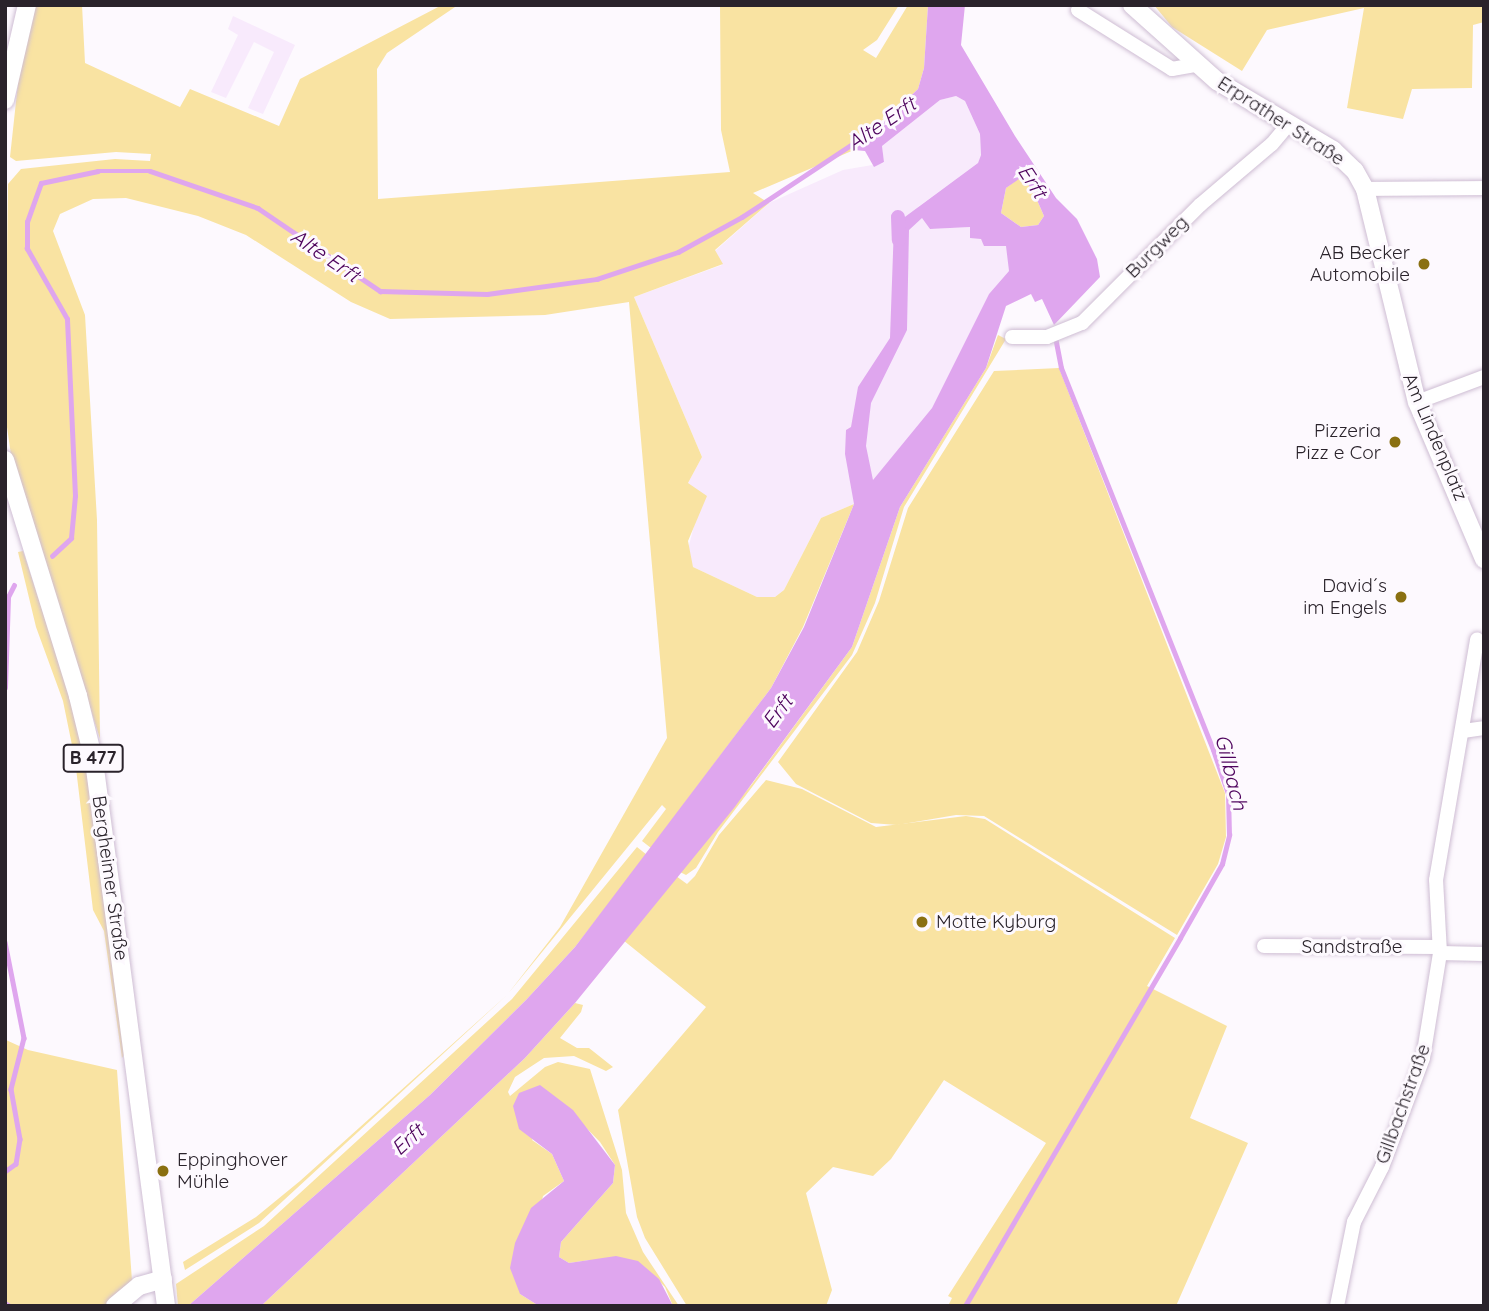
<!DOCTYPE html>
<html>
<head>
<meta charset="utf-8">
<style>
  body { margin:0 }
  #map { position:relative; width:1489px; height:1311px; overflow:hidden; background:#fdf9fe; font-family:Quicksand,sans-serif }
  div>[style] { position:absolute }
  .built>* { inset:0; background:#f8eafc }
  .green>* { inset:0; background:#f9e3a2 }
  .water>* { inset:0; background:#dfa6ee }
  .stream>* { height:4.5px; margin:-2.25px; padding:0 2.25px; transform-origin:2.25px; border-radius:2.25px; background:#dfa6ee }
  .canal>* { height:14px; margin:-7px; padding:0 7px; transform-origin:7px; border-radius:7px; background:#dfa6ee }
  .roads { filter:drop-shadow(0 0 2px #cebdd3) drop-shadow(0 0 2px #cebdd3) }
  .minor>* { height:14px; margin:-7px; padding:0 7px; transform-origin:7px; border-radius:7px; background:#fff }
  .major>* { height:18px; margin:-9px; padding:0 9px; transform-origin:9px; border-radius:9px; background:#fff }
  .dots>* { width:19px; height:19px; translate:-50% -50%; box-sizing:border-box; border:4px solid #fdf9fe; border-radius:50% }
  span { translate:-50% -50%; white-space:nowrap; text-align:center; line-height:1.15; -webkit-text-stroke:6px #fdf9fe; paint-order:stroke }
  .shield-label span { padding:2px 5px; background:#fdf9fe; border:2px solid; border-radius:5px; -webkit-text-stroke-width:0 }
  .shield-label { font-size:18px; color:#2a232b; font-weight:700 }
  .street-label { font-size:19px; color:#2a232b }
  .poi-label { font-size:19px; color:#2a232b }
  .right { translate:-100% -50%; text-align:right }
  .left { translate:0 -50%; text-align:left }
  .water-label { font-size:21px; color:#4e035d; font-style:italic }
  .frame { position:absolute; inset:0; border:7px solid #2a232b; pointer-events:none }
</style>
</head>
<body>
<div id="map">
  <div class="built">
    <i style="clip-path:polygon(233px 16px,295px 45px,263px 114px,248px 108px,274px 52px,254px 42px,226px 98px,211px 92px,238px 35px,228px 29px)"></i>
    <i style="clip-path:polygon(956px 96px,965px 101px,980px 134px,981px 155px,978px 163px,918px 207px,930px 229px,970px 227px,984px 243px,1007px 246px,1009px 271px,989px 294px,932px 408px,854px 504px,821px 518px,784px 590px,775px 597px,757px 597px,693px 567px,687px 553px,695px 522px,688px 483px,702px 457px,634px 297px,722px 265px,715px 251px,769px 203px,843px 170px,884px 163px,882px 146px,940px 100px)"></i>
  </div>
  <div class="green">
    <i style="clip-path:polygon(36px 5px,82px 5px,85px 63px,180px 107px,190px 89px,279px 126px,300px 79px,442px 5px,458px 5px,387px 53px,377px 69px,378px 199px,730px 172px,721px 130px,720px 5px,899px 5px,877px 40px,863px 50px,876px 58px,908px 5px,928px 5px,924px 68px,918px 89px,854px 150px,753px 193px,769px 203px,715px 250px,723px 264px,634px 297px,702px 457px,688px 483px,707px 496px,688px 541px,693px 567px,757px 597px,775px 597px,784px 590px,821px 518px,854px 504px,803px 627px,771px 688px,651px 848px,642px 841px,666px 809px,662px 805px,507px 995px,259px 1223px,185px 1270px,183px 1262px,256px 1217px,300px 1181px,507px 995px,560px 927px,667px 738px,629px 302px,545px 315px,390px 319px,351px 302px,246px 235px,198px 216px,126px 198px,93px 199px,60px 214px,53px 231px,85px 315px,97px 520px,100px 739px,11px 455px,5px 413px,8px 184px,21px 169px,115px 159px,150px 161px,151px 154px,116px 152px,16px 161px,10px 157px,19px 74px)"></i>
    <i style="clip-path:polygon(1154px 5px,1484px 5px,1484px 22px,1473px 25px,1472px 88px,1412px 89px,1403px 119px,1347px 108px,1364px 8px,1267px 30px,1242px 71px,1172px 27px)"></i>
    <i style="clip-path:polygon(1018px 179px,1028px 184px,1037px 200px,1044px 216px,1038px 225px,1021px 227px,1001px 213px,1006px 188px)"></i>
    <i style="clip-path:polygon(998px 335px,1006px 339px,904px 507px,875px 603px,852px 655px,718px 832px,696px 868px,686px 875px,680px 872px,752px 784px,852px 647px,900px 507px,986px 368px)"></i>
    <i style="clip-path:polygon(1059px 368px,1225px 793px,1226px 837px,1218px 864px,1177px 935px,984px 816px,956px 815px,897px 825px,871px 823px,796px 784px,778px 762px,857px 652px,879px 601px,908px 508px,994px 371px)"></i>
    <i style="clip-path:polygon(23px 551px,81px 729px,125px 1053px,122px 1058px,104px 931px,93px 910px,75px 760px,63px 701px,36px 627px,18px 552px)"></i>
    <i style="clip-path:polygon(766px 780px,802px 789px,876px 827px,966px 816px,985px 819px,1175px 938px,1147px 986px,1227px 1026px,1190px 1118px,1248px 1143px,1176px 1306px,948px 1306px,952px 1298px,948px 1296px,1046px 1143px,944px 1080px,891px 1159px,873px 1176px,833px 1167px,806px 1193px,832px 1290px,826px 1306px,687px 1306px,645px 1238px,637px 1217px,618px 1110px,706px 1007px,623px 940px,676px 876px,687px 884px,695px 876px,719px 835px)"></i>
    <i style="clip-path:polygon(637px 847px,647px 855px,575px 947px,526px 1000px,430px 1095px,188px 1306px,178px 1306px,176px 1284px,264px 1226px,512px 999px)"></i>
    <i style="clip-path:polygon(575px 1003px,583px 1005px,581px 1012px,560px 1038px,577px 1048px,589px 1048px,613px 1067px,606px 1071px,574px 1056px,544px 1058px,515px 1077px,508px 1092px,510px 1096px,545px 1067px,558px 1062px,590px 1069px,622px 1170px,626px 1213px,643px 1252px,679px 1306px,673px 1306px,665px 1287px,650px 1272px,590px 1260px,569px 1263px,559px 1257px,561px 1242px,613px 1183px,615px 1165px,600px 1142px,560px 1101px,532px 1140px,552px 1154px,564px 1181px,543px 1196px,520px 1294px,539px 1306px,261px 1306px,525px 1058px)"></i>
    <i style="clip-path:polygon(6px 1040px,28px 1050px,117px 1070px,132px 1281px,107px 1306px,5px 1306px)"></i>
  </div>
  <div class="water">
    <i style="clip-path:polygon(evenodd,928px 5px,965px 5px,961px 45px,1015px 136px,1056px 198px,1077px 219px,1097px 259px,1100px 277px,1054px 325px,1042px 299px,1035px 302px,1031px 294px,1006px 306px,986px 368px,900px 507px,852px 647px,734px 808px,575px 1003px,525px 1058px,261px 1306px,188px 1306px,430px 1095px,526px 1000px,575px 947px,771px 688px,804px 627px,854px 504px,845px 454px,846px 430px,851px 427px,858px 387px,890px 338px,894px 225px,978px 163px,981px 155px,980px 134px,965px 101px,956px 96px,940px 100px,882px 146px,884px 162px,874px 167px,865px 151px,854px 150px,918px 89px,924px 68px,928px 5px,1019px 179px,1028px 184px,1037px 200px,1044px 216px,1038px 225px,1021px 227px,1001px 213px,1006px 188px,1019px 179px,928px 5px,922px 218px,930px 229px,970px 227px,970px 238px,981px 239px,984px 246px,1006px 246px,1009px 271px,989px 294px,932px 408px,873px 480px,866px 446px,871px 403px,907px 330px,909px 230px,922px 218px)"></i>
    <i style="clip-path:polygon(540px 1085px,573px 1110px,615px 1165px,613px 1183px,561px 1242px,559px 1257px,569px 1263px,616px 1256px,638px 1261px,659px 1279px,673px 1306px,539px 1306px,520px 1294px,510px 1268px,515px 1243px,531px 1208px,564px 1181px,552px 1154px,519px 1129px,513px 1106px,519px 1093px)"></i>
  </div>
  <div class="stream">
    <i style="left:52px;top:556px;width:26px;rotate:-43deg"></i>
    <i style="left:71px;top:538px;width:42px;rotate:-84.6deg"></i>
    <i style="left:75px;top:496px;width:177px;rotate:-92.6deg"></i>
    <i style="left:67px;top:319px;width:81px;rotate:-119.7deg"></i>
    <i style="left:27px;top:249px;width:27px;rotate:-90deg"></i>
    <i style="left:27px;top:222px;width:41px;rotate:-70.3deg"></i>
    <i style="left:41px;top:183px;width:58px;rotate:-11.9deg"></i>
    <i style="left:98px;top:171px;width:52px"></i>
    <i style="left:150px;top:171px;width:114px;rotate:18.9deg"></i>
    <i style="left:258px;top:208px;width:148px;rotate:34.2deg"></i>
    <i style="left:380px;top:291px;width:107px;rotate:1.6deg"></i>
    <i style="left:487px;top:294px;width:111px;rotate:-7.8deg"></i>
    <i style="left:597px;top:279px;width:85px;rotate:-18.4deg"></i>
    <i style="left:678px;top:252px;width:73px;rotate:-28.7deg"></i>
    <i style="left:742px;top:217px;width:167px;rotate:-33.5deg"></i>
    <i style="left:5px;top:688px;width:91px;rotate:-88.1deg"></i>
    <i style="left:8px;top:597px;width:13px;rotate:-63deg"></i>
    <i style="left:5px;top:942px;width:98px;rotate:78.8deg"></i>
    <i style="left:24px;top:1038px;width:53px;rotate:104.3deg"></i>
    <i style="left:11px;top:1089px;width:51px;rotate:79.8deg"></i>
    <i style="left:20px;top:1139px;width:25px;rotate:99deg"></i>
    <i style="left:16px;top:1164px;width:14px;rotate:144deg"></i>
    <i style="left:5px;top:1303px;width:6px;rotate:31deg"></i>
    <i style="left:965px;top:1306px;width:426px;rotate:-59.7deg"></i>
    <i style="left:1180px;top:938px;width:85px;rotate:-60.4deg"></i>
    <i style="left:1222px;top:864px;width:30px;rotate:-76deg"></i>
    <i style="left:1229px;top:835px;width:41px;rotate:-91.4deg"></i>
    <i style="left:1228px;top:794px;width:46px;rotate:-108.8deg"></i>
    <i style="left:1213px;top:750px;width:411px;rotate:-111.7deg"></i>
    <i style="left:1061px;top:368px;width:31px;rotate:-101deg"></i>
  </div>
  <div class="canal">
    <i style="left:898px;top:217px;width:23px;rotate:88deg"></i>
  </div>
  <div class="roads">
    <div class="minor">
      <i style="left:1078px;top:10px;width:111px;rotate:32.1deg"></i>
      <i style="left:1172px;top:69px;width:23px;rotate:-10deg"></i>
      <i style="left:1365px;top:189px;width:119px;rotate:-0.5deg"></i>
      <i style="left:1012px;top:337px;width:35px"></i>
      <i style="left:1047px;top:337px;width:38px;rotate:-22deg"></i>
      <i style="left:1082px;top:323px;width:167px;rotate:-45deg"></i>
      <i style="left:1200px;top:205px;width:94px;rotate:-40.3deg"></i>
      <i style="left:1272px;top:144px;width:26px;rotate:-50deg"></i>
      <i style="left:1417px;top:402px;width:72px;rotate:-20.5deg"></i>
      <i style="left:1463px;top:731px;width:21px;rotate:-8deg"></i>
      <i style="left:1264px;top:946px;width:175px;rotate:0.3deg"></i>
      <i style="left:1440px;top:953px;width:44px;rotate:1.3deg"></i>
      <i style="left:1337px;top:1306px;width:86px;rotate:-78.6deg"></i>
      <i style="left:1354px;top:1222px;width:62px;rotate:-63deg"></i>
      <i style="left:1382px;top:1167px;width:116px;rotate:-69.4deg"></i>
      <i style="left:1423px;top:1058px;width:106px;rotate:-80.8deg"></i>
      <i style="left:1440px;top:953px;width:73px;rotate:-93.1deg"></i>
      <i style="left:1436px;top:880px;width:244px;rotate:-80.3deg"></i>
    </div>
    <div class="major">
      <i style="left:1132px;top:5px;width:114px;rotate:41.8deg"></i>
      <i style="left:1217px;top:81px;width:135px;rotate:30.7deg"></i>
      <i style="left:1333px;top:150px;width:30px;rotate:44deg"></i>
      <i style="left:1355px;top:171px;width:21px;rotate:61deg"></i>
      <i style="left:1365px;top:189px;width:219px;rotate:76.3deg"></i>
      <i style="left:1417px;top:402px;width:171px;rotate:66.9deg"></i>
      <i style="left:5px;top:100px;width:98px;rotate:-77deg"></i>
      <i style="left:5px;top:460px;width:247px;rotate:72.8deg"></i>
      <i style="left:78px;top:696px;width:67px;rotate:76.2deg"></i>
      <i style="left:94px;top:761px;width:550px;rotate:82.47deg"></i>
      <i style="left:115px;top:1306px;width:31px;rotate:-40deg"></i>
      <i style="left:139px;top:1286px;width:25px;rotate:-16deg"></i>
    </div>
  </div>
  <div class="dots">
    <i style="left:1424px;top:264px;background:#8a7011"></i>
    <i style="left:1395px;top:442px;background:#8a7011"></i>
    <i style="left:1401px;top:597px;background:#8a7011"></i>
    <i style="left:922px;top:922px;background:#8a7011"></i>
    <i style="left:163px;top:1171px;background:#8a7011"></i>
  </div>
  <div class="shield-label">
    <span style="left:93px;top:758px">B 477</span>
  </div>
  <div class="street-label">
    <span style="left:1281px;top:121px;rotate:33deg">Erprather Straße</span>
    <span style="left:1157px;top:247px;rotate:-45deg">Burgweg</span>
    <span style="left:1435px;top:437px;rotate:67deg">Am Lindenplatz</span>
    <span style="left:110px;top:878px;rotate:82deg">Bergheimer Straße</span>
    <span style="left:1352px;top:947px">Sandstraße</span>
    <span style="left:1403px;top:1104px;rotate:-70deg">Gillbachstraße</span>
  </div>
  <div class="poi-label">
    <span class="right" style="left:1410px;top:264px">AB Becker<br>Automobile</span>
    <span class="right" style="left:1381px;top:442px">Pizzeria<br>Pizz e Cor</span>
    <span class="right" style="left:1387px;top:597px">David´s<br>im Engels</span>
    <span class="left" style="left:936px;top:922px">Motte Kyburg</span>
    <span class="left" style="left:177px;top:1171px">Eppinghover<br>Mühle</span>
  </div>
  <div class="water-label">
    <span style="left:881px;top:123px;rotate:-34deg">Alte Erft</span>
    <span style="left:1033px;top:181px;rotate:57deg">Erft</span>
    <span style="left:326px;top:255px;rotate:34deg">Alte Erft</span>
    <span style="left:777px;top:711px;rotate:-53deg">Erft</span>
    <span style="left:1232px;top:772px;rotate:76deg">Gillbach</span>
    <span style="left:407px;top:1139px;rotate:-42deg">Erft</span>
  </div>
  <div class="frame"></div>
</div>
</body>
</html>
